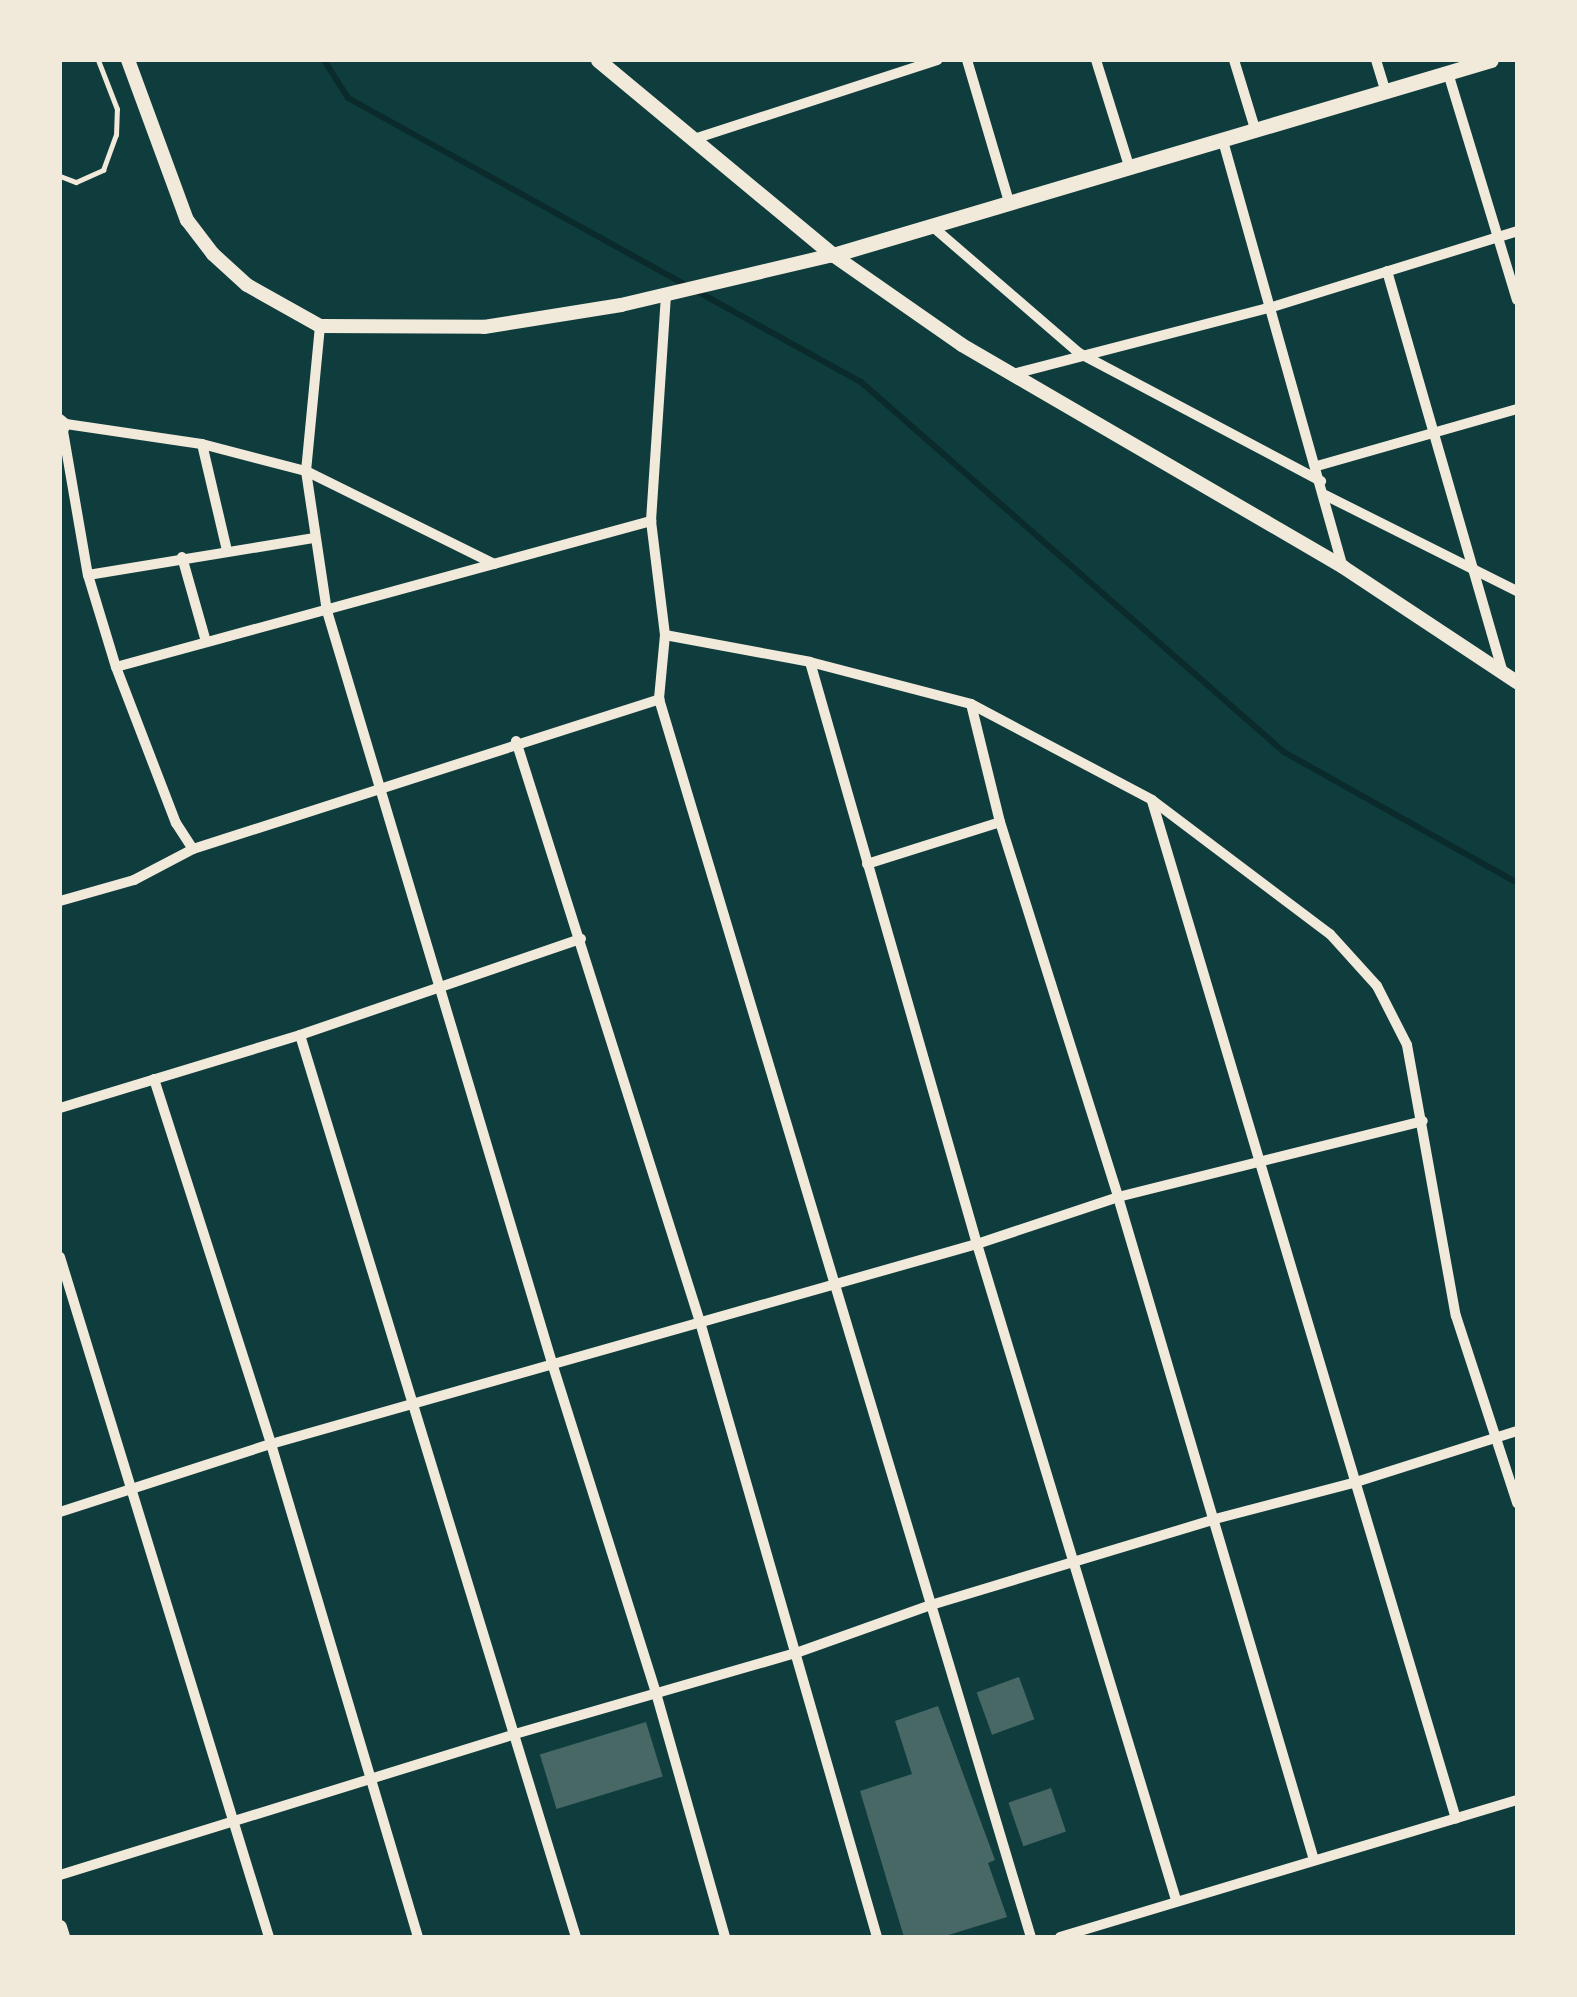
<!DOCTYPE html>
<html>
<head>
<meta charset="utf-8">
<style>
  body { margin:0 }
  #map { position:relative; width:1577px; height:1997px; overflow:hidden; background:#0f3d3e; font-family:"Public Sans",sans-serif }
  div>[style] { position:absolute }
  .stream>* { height:6px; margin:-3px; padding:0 3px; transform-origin:3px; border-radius:3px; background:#0a2a2b }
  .building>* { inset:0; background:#486865; transform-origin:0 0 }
  .service>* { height:5px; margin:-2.5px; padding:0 2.5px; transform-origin:2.5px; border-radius:2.5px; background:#f1e9da }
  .minor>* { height:10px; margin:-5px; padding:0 5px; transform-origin:5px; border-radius:5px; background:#f1e9da }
  .tertiary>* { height:14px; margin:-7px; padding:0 7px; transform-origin:7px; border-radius:7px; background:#f1e9da }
  .secondary>* { height:15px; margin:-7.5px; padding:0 7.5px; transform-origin:7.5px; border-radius:7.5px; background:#f1e9da }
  span { translate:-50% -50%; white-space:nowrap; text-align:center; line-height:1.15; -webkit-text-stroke:8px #f1e9da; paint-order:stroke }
  .frame { position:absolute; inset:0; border:62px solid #f1e9da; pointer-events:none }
</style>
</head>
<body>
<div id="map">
  <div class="stream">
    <i style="left:324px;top:60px;width:45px;rotate:57.7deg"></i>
    <i style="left:348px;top:98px;width:586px;rotate:28.97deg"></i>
    <i style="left:861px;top:382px;width:562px;rotate:41.18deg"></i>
    <i style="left:1284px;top:752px;width:267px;rotate:29.3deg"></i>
  </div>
  <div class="building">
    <i style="left:1019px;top:1677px;width:45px;height:45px;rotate:70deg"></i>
    <i style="clip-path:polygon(938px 1706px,995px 1860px,988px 1863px,1007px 1917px,942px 1937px,904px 1937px,860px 1791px,912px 1774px,895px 1721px)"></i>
    <i style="left:646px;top:1722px;width:57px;height:111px;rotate:73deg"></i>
    <i style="left:1051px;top:1788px;width:46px;height:45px;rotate:71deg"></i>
  </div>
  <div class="service">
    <i style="left:60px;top:176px;width:17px;rotate:21deg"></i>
    <i style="left:76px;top:182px;width:30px;rotate:-24deg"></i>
    <i style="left:103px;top:170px;width:37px;rotate:-70deg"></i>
    <i style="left:116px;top:135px;width:26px;rotate:-88deg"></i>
    <i style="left:117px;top:109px;width:53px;rotate:-111.2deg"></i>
  </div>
  <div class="minor">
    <i style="left:967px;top:60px;width:151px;rotate:73.5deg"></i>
    <i style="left:1096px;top:60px;width:114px;rotate:72.7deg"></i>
    <i style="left:1234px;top:60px;width:75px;rotate:73deg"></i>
    <i style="left:1376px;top:60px;width:34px;rotate:73deg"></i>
    <i style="left:1448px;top:73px;width:237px;rotate:73.1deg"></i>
    <i style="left:694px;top:139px;width:256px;rotate:-18deg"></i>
    <i style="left:1223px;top:141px;width:443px;rotate:74.3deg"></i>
    <i style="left:933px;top:227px;width:193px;rotate:40.8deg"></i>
    <i style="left:1079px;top:353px;width:274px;rotate:27.9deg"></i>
    <i style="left:1387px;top:271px;width:418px;rotate:73.9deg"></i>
    <i style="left:666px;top:295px;width:226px;rotate:93.8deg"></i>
    <i style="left:651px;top:521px;width:115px;rotate:83deg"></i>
    <i style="left:665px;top:635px;width:64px;rotate:95.4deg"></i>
    <i style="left:659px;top:699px;width:1293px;rotate:73.28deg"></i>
    <i style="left:320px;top:326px;width:146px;rotate:95.5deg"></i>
    <i style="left:306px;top:471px;width:142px;rotate:81.5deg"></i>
    <i style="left:327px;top:611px;width:785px;rotate:73.34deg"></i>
    <i style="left:552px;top:1363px;width:346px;rotate:72.5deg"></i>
    <i style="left:656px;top:1693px;width:254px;rotate:74.2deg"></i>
    <i style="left:1013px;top:374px;width:264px;rotate:-14.5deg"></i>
    <i style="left:1269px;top:308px;width:260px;rotate:-17.2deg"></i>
    <i style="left:60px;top:419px;width:8px;rotate:40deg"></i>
    <i style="left:66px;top:424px;width:137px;rotate:8.4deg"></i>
    <i style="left:202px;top:444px;width:107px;rotate:14.6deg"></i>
    <i style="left:306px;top:471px;width:210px;rotate:26.3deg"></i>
    <i style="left:66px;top:424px;width:8px;rotate:113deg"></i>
    <i style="left:63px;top:431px;width:146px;rotate:80.2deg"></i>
    <i style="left:88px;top:575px;width:96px;rotate:73.1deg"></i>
    <i style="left:116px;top:667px;width:167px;rotate:69deg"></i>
    <i style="left:176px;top:823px;width:31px;rotate:57deg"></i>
    <i style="left:193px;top:849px;width:490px;rotate:-17.8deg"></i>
    <i style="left:202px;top:444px;width:110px;rotate:76.8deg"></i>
    <i style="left:1317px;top:466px;width:208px;rotate:-15.9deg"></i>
    <i style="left:1325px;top:495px;width:215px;rotate:26.6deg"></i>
    <i style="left:182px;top:557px;width:88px;rotate:74.2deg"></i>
    <i style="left:88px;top:575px;width:228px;rotate:-9.3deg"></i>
    <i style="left:665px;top:635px;width:147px;rotate:10.5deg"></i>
    <i style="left:810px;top:662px;width:166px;rotate:14.6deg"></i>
    <i style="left:971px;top:704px;width:205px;rotate:27.9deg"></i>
    <i style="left:1152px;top:800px;width:223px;rotate:37deg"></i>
    <i style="left:1330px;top:934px;width:70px;rotate:47.9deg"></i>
    <i style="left:1377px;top:986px;width:66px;rotate:63deg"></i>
    <i style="left:1407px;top:1045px;width:275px;rotate:79.8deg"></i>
    <i style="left:1456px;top:1316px;width:197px;rotate:71.9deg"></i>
    <i style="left:810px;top:662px;width:605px;rotate:73.99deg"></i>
    <i style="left:977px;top:1244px;width:686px;rotate:73.12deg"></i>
    <i style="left:116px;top:667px;width:555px;rotate:-15.26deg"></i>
    <i style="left:971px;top:704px;width:122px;rotate:76.2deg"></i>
    <i style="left:1000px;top:822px;width:393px;rotate:72.5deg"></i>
    <i style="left:1118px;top:1197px;width:691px;rotate:73.53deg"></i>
    <i style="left:516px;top:741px;width:609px;rotate:72.43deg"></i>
    <i style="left:700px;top:1322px;width:640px;rotate:73.94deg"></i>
    <i style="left:1152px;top:801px;width:1062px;rotate:73.37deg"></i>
    <i style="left:867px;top:864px;width:139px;rotate:-17.5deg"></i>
    <i style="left:60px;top:901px;width:77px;rotate:-15.8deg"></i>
    <i style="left:134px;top:880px;width:67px;rotate:-27.7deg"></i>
    <i style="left:300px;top:1035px;width:943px;rotate:72.99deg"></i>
    <i style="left:154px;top:1079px;width:383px;rotate:72.2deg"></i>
    <i style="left:271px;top:1444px;width:514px;rotate:73.4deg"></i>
    <i style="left:60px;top:1108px;width:251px;rotate:-16.9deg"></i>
    <i style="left:300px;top:1035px;width:297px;rotate:-18.9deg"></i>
    <i style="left:60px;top:1257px;width:711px;rotate:72.92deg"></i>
    <i style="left:60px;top:1512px;width:222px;rotate:-17.9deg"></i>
    <i style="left:271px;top:1444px;width:734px;rotate:-15.82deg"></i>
    <i style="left:977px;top:1244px;width:149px;rotate:-18.4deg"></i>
    <i style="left:1118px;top:1197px;width:314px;rotate:-14deg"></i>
    <i style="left:60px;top:1875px;width:476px;rotate:-17.2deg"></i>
    <i style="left:515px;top:1734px;width:292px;rotate:-16.1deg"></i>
    <i style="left:796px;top:1653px;width:143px;rotate:-19.6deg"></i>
    <i style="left:931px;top:1605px;width:297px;rotate:-16.8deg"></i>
    <i style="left:1215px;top:1519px;width:143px;rotate:-14.6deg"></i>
    <i style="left:1353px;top:1483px;width:172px;rotate:-17.6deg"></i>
    <i style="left:1060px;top:1937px;width:477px;rotate:-16.7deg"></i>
  </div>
  <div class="tertiary">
    <i style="left:128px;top:60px;width:171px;rotate:69.8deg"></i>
    <i style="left:187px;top:220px;width:43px;rotate:52.6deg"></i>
    <i style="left:213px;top:254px;width:46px;rotate:42.4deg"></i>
    <i style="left:247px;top:285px;width:84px;rotate:29.3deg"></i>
    <i style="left:320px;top:326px;width:164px;rotate:0.3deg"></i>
    <i style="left:484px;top:327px;width:139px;rotate:-9.1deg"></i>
    <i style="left:621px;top:305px;width:218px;rotate:-13.3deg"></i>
    <i style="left:833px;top:255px;width:157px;rotate:34.9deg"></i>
    <i style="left:962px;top:345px;width:441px;rotate:30.2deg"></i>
    <i style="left:1343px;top:567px;width:209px;rotate:33.5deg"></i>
    <i style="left:60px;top:1927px;width:10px;rotate:73deg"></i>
  </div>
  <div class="secondary">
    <i style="left:598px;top:60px;width:305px;rotate:39.7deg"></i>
    <i style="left:833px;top:255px;width:686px;rotate:-16.51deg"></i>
  </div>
  <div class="frame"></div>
</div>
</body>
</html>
